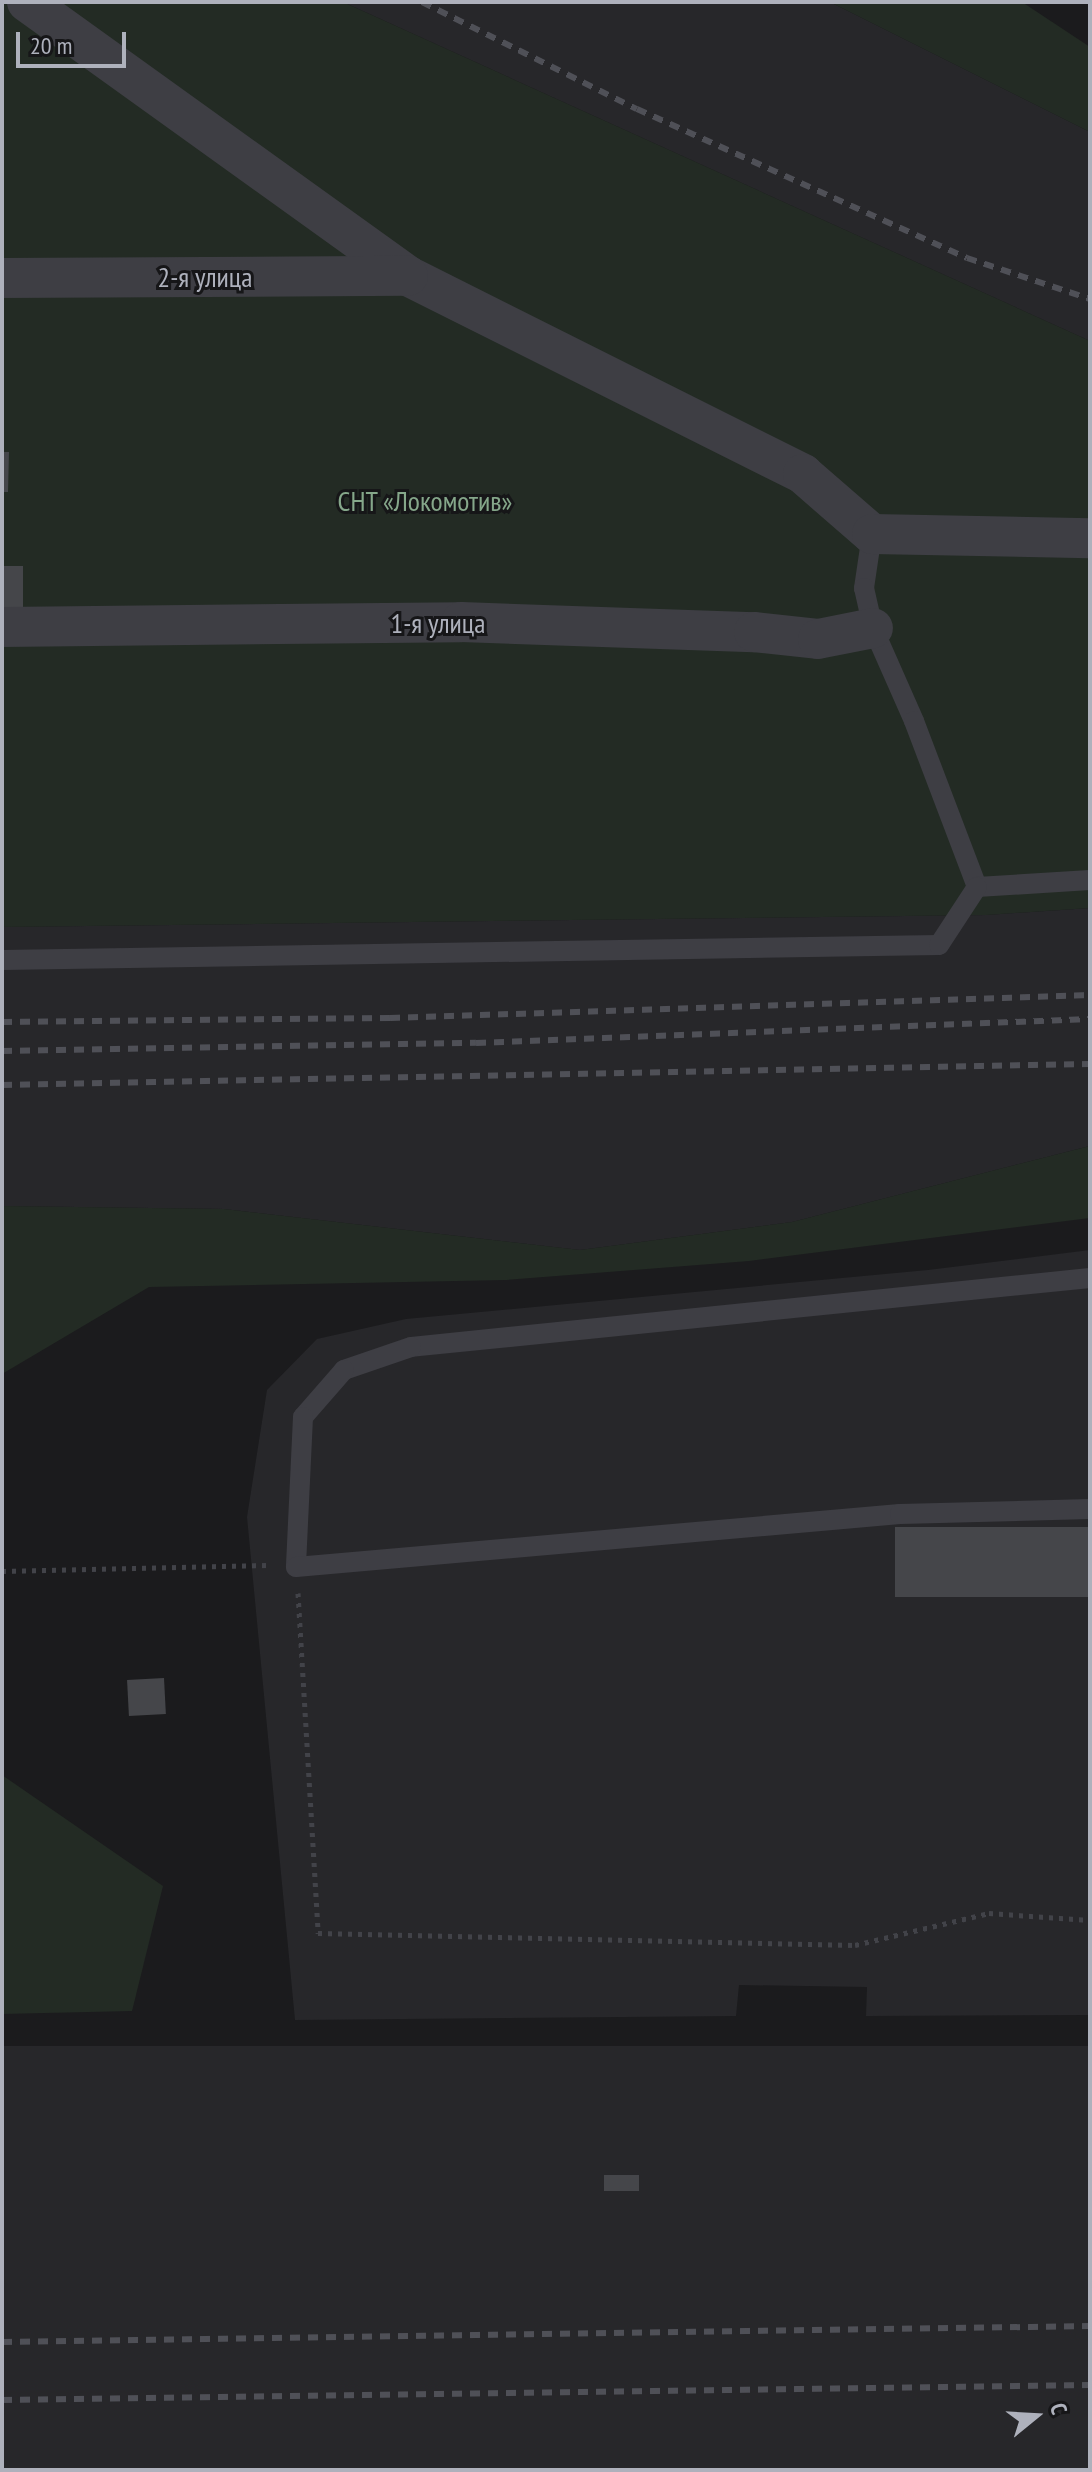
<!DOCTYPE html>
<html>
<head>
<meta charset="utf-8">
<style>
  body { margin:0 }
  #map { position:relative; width:1092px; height:2472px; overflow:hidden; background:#1b1b1d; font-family:"PT Sans Narrow",sans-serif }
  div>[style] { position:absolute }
  .built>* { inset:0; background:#27272a; transform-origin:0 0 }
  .green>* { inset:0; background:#232b24 }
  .building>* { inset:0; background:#45464a; transform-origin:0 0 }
  .path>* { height:5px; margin-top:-2.5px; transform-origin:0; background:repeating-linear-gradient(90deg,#424349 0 4px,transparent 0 10px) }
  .service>* { height:20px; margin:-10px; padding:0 10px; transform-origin:10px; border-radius:10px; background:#3e3e44 }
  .minor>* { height:40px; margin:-20px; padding:0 20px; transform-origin:20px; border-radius:20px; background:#3e3e44 }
  .rail>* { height:6px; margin-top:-3px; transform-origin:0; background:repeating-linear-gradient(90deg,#4f5057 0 10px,transparent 0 18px) }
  span { translate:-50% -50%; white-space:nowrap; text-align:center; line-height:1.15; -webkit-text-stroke:6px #161618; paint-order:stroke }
  .street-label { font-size:28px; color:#aeb1bc }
  .park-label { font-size:28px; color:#85a78a }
  .frame { position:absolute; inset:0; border:4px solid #aeb1bc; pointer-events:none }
  .north { position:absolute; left:996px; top:2376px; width:80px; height:80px; -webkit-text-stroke:6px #161618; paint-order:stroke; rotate:72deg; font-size:22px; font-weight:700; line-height:32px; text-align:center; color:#aeb1bc }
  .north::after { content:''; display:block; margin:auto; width:28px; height:36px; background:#aeb1bc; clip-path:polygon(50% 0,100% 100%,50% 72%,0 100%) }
  .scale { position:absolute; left:16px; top:32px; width:110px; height:36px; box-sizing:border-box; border:4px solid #aeb1bc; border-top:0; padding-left:10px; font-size:24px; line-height:28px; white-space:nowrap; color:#aeb1bc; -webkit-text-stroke:6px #161618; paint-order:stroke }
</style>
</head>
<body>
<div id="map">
  <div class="built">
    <i style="clip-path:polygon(343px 2px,830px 2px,1090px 132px,1090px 341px)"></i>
    <i style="clip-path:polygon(1090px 908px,1090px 1146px,792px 1222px,580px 1250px,224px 1209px,2px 1206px,2px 927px,986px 915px)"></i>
    <i style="clip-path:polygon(1090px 1250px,1090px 2015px,866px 2016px,867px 1987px,739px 1985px,736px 2016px,295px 2020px,247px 1517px,267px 1390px,317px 1339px,406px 1319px,928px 1270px)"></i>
    <i style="left:1090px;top:2046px;width:424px;height:1088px;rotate:90deg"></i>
  </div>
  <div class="green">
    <i style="clip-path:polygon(2px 2px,343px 2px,1090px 341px,1090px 908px,986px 915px,2px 927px)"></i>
    <i style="clip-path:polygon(830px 2px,1022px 2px,1090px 47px,1090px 132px)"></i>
    <i style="clip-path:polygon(1090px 1146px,1090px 1218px,749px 1261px,506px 1280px,149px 1287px,2px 1374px,2px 1206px,224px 1209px,580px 1250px,792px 1222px)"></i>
    <i style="clip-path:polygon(2px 1775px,163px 1886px,132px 2011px,2px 2014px)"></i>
  </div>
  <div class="building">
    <i style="clip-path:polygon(2px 452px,9px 452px,8px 492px,2px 492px)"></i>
    <i style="left:2px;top:566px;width:21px;height:48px"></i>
    <i style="left:1090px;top:1527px;width:70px;height:195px;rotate:90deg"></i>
    <i style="left:164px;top:1678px;width:36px;height:37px;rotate:87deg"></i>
    <i style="left:639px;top:2175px;width:16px;height:35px;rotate:90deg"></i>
  </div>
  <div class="path">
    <i style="left:2px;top:1571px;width:267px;rotate:-1.3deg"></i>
    <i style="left:298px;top:1593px;width:341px;rotate:86.6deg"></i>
    <i style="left:318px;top:1933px;width:537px;rotate:1.28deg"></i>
    <i style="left:855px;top:1945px;width:138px;rotate:-13.4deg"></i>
    <i style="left:989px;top:1913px;width:101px;rotate:4deg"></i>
  </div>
  <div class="service">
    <i style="left:872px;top:534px;width:55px;rotate:98.4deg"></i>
    <i style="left:864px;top:588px;width:41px;rotate:77.3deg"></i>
    <i style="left:873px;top:628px;width:102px;rotate:66.2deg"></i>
    <i style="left:914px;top:721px;width:178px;rotate:69.2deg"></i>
    <i style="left:977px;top:887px;width:113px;rotate:-3.5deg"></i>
    <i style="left:2px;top:960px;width:937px;rotate:-0.92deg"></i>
    <i style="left:939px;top:945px;width:69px;rotate:-56.8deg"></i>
    <i style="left:1090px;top:1278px;width:682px;rotate:174.2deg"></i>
    <i style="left:411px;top:1347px;width:71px;rotate:161.1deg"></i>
    <i style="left:344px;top:1370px;width:62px;rotate:131.1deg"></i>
    <i style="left:303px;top:1417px;width:150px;rotate:92.7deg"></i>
    <i style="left:296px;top:1567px;width:606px;rotate:-5.01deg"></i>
    <i style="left:900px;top:1514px;width:190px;rotate:-1.5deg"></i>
  </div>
  <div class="minor">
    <i style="left:27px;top:2px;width:469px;rotate:35.7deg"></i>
    <i style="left:408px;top:276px;width:442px;rotate:26.6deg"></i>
    <i style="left:803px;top:474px;width:91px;rotate:41deg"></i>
    <i style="left:872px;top:534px;width:218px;rotate:1.1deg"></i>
    <i style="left:2px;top:278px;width:406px;rotate:-0.3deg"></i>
    <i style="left:2px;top:627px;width:459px;rotate:-0.6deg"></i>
    <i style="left:461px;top:622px;width:293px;rotate:2deg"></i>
    <i style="left:754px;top:632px;width:64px;rotate:6.2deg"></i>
    <i style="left:818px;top:639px;width:56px;rotate:-11.3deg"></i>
  </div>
  <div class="rail">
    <i style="left:422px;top:2px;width:240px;rotate:26.5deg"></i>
    <i style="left:637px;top:109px;width:362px;rotate:24.3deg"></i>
    <i style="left:967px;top:258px;width:130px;rotate:18.4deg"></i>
    <i style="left:2px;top:1022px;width:388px;rotate:-0.6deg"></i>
    <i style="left:390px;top:1018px;width:700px;rotate:-1.88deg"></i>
    <i style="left:2px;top:1051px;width:474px;rotate:-1deg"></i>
    <i style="left:476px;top:1043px;width:614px;rotate:-2.24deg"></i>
    <i style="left:2px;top:1085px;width:1088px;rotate:-1.11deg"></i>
    <i style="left:2px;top:2342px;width:1088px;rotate:-0.84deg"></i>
    <i style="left:2px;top:2400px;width:1088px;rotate:-0.79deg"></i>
  </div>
  <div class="street-label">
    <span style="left:205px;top:277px">2-я улица</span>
    <span style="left:438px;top:623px">1-я улица</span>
  </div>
  <div class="park-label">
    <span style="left:425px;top:501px">СНТ «Локомотив»</span>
  </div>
  <div class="frame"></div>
  <div class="north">С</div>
  <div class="scale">20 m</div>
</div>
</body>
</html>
